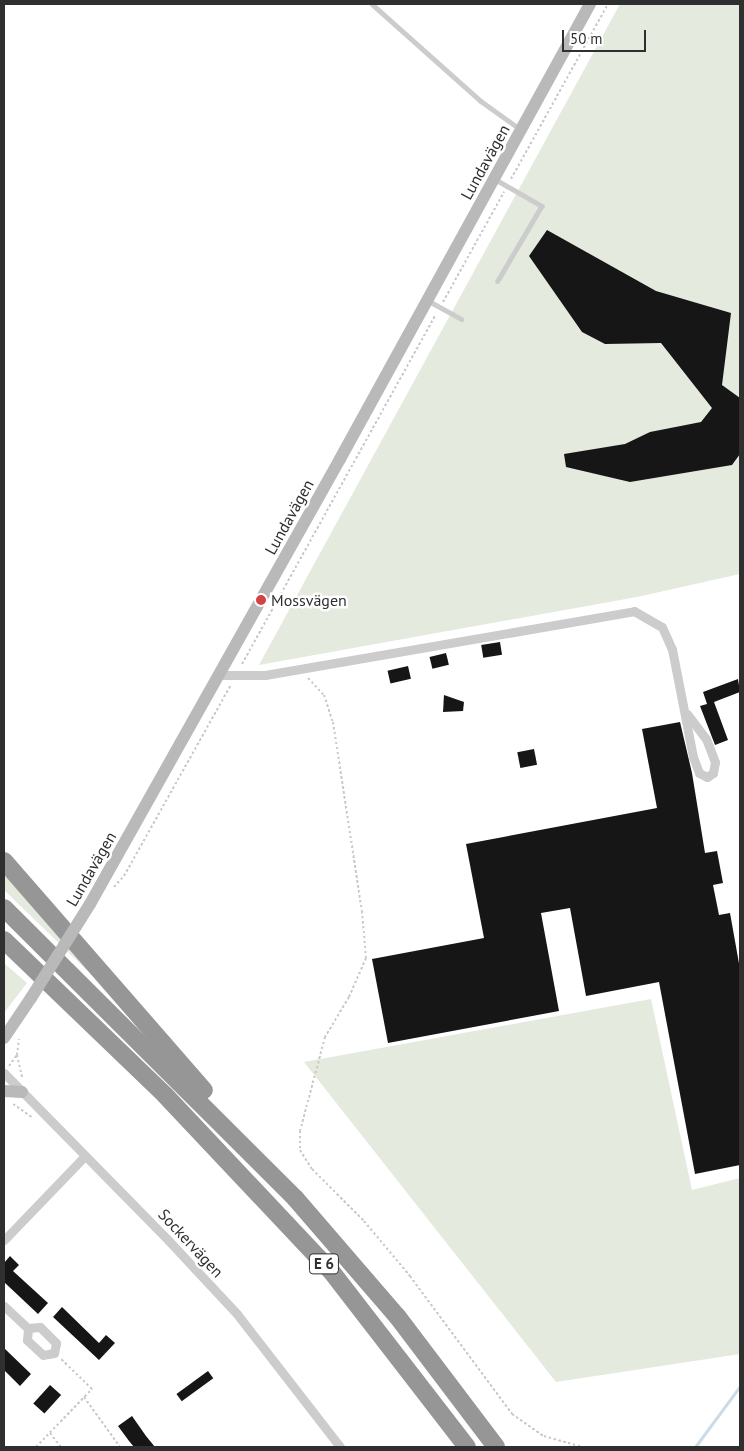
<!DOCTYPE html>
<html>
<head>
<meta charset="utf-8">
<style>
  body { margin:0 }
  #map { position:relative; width:744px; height:1451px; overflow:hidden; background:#fff; font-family:"PT Sans",sans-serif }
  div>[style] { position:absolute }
  .green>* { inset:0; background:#e4eade }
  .stream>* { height:3px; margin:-1.5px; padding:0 1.5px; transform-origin:1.5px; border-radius:1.5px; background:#ccdbe8 }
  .building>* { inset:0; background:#161616; transform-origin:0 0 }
  .path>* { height:2px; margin-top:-1px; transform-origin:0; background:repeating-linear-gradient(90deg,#c9c9c9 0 2.5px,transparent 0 5px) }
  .service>* { height:4.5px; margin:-2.25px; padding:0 2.25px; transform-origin:2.25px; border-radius:2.25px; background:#ccc }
  .minor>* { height:9px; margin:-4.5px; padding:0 4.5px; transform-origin:4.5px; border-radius:4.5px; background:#ccc }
  .secondary>* { height:12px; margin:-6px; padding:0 6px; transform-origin:6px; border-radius:6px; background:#b9b9b9 }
  .motorway>* { height:18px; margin:-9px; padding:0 9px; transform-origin:9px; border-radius:9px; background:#969696 }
  .secondary-bridge>* { height:12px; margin:-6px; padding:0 6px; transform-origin:6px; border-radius:6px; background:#b9b9b9 }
  .dots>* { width:14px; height:14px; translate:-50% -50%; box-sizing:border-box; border:2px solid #fff; border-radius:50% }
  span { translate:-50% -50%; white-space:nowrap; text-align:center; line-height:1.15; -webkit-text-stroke:5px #fff; paint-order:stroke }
  .shield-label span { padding:1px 4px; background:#fff; border:1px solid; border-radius:4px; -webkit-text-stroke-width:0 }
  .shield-label { font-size:15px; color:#2f2f2f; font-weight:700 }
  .street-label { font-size:16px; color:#2f2f2f }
  .poi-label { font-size:16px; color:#2f2f2f }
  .left { translate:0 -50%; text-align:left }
  .frame { position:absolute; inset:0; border:5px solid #2f2f2f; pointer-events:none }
  .scale { position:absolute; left:562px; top:30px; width:84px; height:22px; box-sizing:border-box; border:2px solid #2f2f2f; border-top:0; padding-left:6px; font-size:15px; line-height:18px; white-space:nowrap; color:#2f2f2f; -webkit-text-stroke:4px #fff; paint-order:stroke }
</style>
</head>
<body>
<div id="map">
  <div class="green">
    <i style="clip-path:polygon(620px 4px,740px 4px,740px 574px,637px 597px,259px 665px)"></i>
    <i style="clip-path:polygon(4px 873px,127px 1009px,4px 890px)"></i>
    <i style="clip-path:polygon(4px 963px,27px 983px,4px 1013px)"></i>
    <i style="clip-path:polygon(651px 999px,692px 1190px,740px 1178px,740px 1354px,556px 1382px,304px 1062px)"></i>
  </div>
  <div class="stream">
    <i style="left:695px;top:1447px;width:76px;rotate:-53.6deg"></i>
  </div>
  <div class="building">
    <i style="clip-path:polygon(547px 230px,656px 291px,731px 313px,722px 385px,740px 398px,740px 454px,732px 465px,630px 482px,566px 467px,564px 454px,625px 444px,650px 432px,701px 422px,712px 408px,661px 343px,605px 344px,582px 332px,529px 256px)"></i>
    <i style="left:500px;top:642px;width:13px;height:19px;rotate:81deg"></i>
    <i style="left:446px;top:653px;width:12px;height:17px;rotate:76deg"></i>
    <i style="left:408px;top:666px;width:13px;height:21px;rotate:77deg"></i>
    <i style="clip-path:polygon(738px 679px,740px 692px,714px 702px,728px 740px,715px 745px,700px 706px,707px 704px,703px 692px)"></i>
    <i style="clip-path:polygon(444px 695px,464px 702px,463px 711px,443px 712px)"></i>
    <i style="clip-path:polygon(680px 722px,692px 773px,705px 853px,717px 851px,723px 883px,713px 885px,719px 915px,730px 913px,740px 969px,740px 1165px,695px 1174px,659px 982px,586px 996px,570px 908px,541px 913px,559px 1011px,388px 1043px,372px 959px,484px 938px,466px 844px,657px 808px,642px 729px)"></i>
    <i style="left:534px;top:749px;width:16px;height:17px;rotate:79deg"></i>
    <i style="clip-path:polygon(10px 1256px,19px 1265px,13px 1271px,48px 1303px,38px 1314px,4px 1282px,4px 1263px)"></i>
    <i style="clip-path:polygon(62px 1307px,99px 1343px,106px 1335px,115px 1343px,99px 1360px,53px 1317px)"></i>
    <i style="clip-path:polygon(4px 1348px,31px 1374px,20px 1386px,4px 1370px)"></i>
    <i style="left:208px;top:1371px;width:9px;height:39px;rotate:54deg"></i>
    <i style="left:50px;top:1385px;width:15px;height:25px;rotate:42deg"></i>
    <i style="clip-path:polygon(132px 1416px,146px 1436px,155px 1447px,134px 1447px,129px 1441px,118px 1426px)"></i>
  </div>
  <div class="path">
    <i style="left:511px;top:179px;width:200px;rotate:-61deg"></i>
    <i style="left:443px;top:302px;width:126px;rotate:-61deg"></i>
    <i style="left:242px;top:664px;width:400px;rotate:-61deg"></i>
    <i style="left:308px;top:678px;width:23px;rotate:47deg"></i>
    <i style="left:324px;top:695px;width:28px;rotate:72deg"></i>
    <i style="left:333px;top:722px;width:191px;rotate:81.3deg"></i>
    <i style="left:362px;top:911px;width:47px;rotate:85.1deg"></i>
    <i style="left:366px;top:958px;width:43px;rotate:113.6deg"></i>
    <i style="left:349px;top:997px;width:47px;rotate:121deg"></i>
    <i style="left:325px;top:1037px;width:97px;rotate:104.9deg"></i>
    <i style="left:300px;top:1131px;width:19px;rotate:90deg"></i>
    <i style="left:300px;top:1150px;width:22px;rotate:58deg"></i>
    <i style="left:312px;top:1169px;width:74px;rotate:45deg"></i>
    <i style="left:364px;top:1221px;width:72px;rotate:50.1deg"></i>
    <i style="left:410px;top:1276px;width:172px;rotate:53.5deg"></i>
    <i style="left:512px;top:1414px;width:39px;rotate:35deg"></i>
    <i style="left:544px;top:1436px;width:41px;rotate:15.8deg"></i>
    <i style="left:114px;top:887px;width:15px;rotate:-48deg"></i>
    <i style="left:124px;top:876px;width:218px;rotate:-60.8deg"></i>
    <i style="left:17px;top:1055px;width:23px;rotate:77deg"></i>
    <i style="left:9px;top:1066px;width:14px;rotate:-54deg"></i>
    <i style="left:17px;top:1055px;width:16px;rotate:-83deg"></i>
    <i style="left:13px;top:1104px;width:24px;rotate:35deg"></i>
    <i style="left:84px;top:1397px;width:62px;rotate:54.2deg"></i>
    <i style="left:50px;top:1433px;width:18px;rotate:52deg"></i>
    <i style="left:36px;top:1447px;width:81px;rotate:-46deg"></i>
    <i style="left:92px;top:1389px;width:43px;rotate:-135.9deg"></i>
  </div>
  <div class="service">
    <i style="left:372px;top:4px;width:146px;rotate:41.7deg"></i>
    <i style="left:481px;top:101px;width:48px;rotate:35.7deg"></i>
    <i style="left:495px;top:179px;width:54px;rotate:29.9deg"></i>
    <i style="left:542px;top:206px;width:87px;rotate:120.4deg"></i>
    <i style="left:429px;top:301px;width:37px;rotate:29deg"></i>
  </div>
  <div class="minor">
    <i style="left:221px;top:675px;width:44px"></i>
    <i style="left:265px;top:675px;width:375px;rotate:-9.8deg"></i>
    <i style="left:634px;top:611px;width:32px;rotate:30deg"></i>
    <i style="left:662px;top:627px;width:24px;rotate:66deg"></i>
    <i style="left:672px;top:649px;width:110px;rotate:79deg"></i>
    <i style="left:693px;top:757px;width:17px;rotate:69deg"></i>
    <i style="left:699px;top:773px;width:9px;rotate:27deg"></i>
    <i style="left:707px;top:777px;width:7px;rotate:-34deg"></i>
    <i style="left:713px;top:773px;width:11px;rotate:-80deg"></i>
    <i style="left:715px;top:762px;width:25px;rotate:-111deg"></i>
    <i style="left:706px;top:739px;width:31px;rotate:-127deg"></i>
    <i style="left:4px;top:1073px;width:235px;rotate:45.5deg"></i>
    <i style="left:169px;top:1241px;width:100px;rotate:47deg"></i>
    <i style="left:237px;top:1314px;width:168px;rotate:52.2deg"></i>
    <i style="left:4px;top:1240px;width:115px;rotate:-46.1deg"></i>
    <i style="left:4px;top:1306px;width:33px;rotate:43deg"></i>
    <i style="left:28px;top:1328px;width:12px;rotate:-5deg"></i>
    <i style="left:40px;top:1327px;width:23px;rotate:45deg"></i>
    <i style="left:56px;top:1343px;width:10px;rotate:101deg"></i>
    <i style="left:54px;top:1353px;width:11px;rotate:170deg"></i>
    <i style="left:43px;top:1355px;width:22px;rotate:-137deg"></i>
    <i style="left:27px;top:1340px;width:12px;rotate:-85deg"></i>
  </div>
  <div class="secondary">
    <i style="left:90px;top:904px;width:510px;rotate:-60.67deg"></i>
    <i style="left:340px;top:459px;width:519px;rotate:-61.21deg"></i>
    <i style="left:4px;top:1038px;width:48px;rotate:-56deg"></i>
    <i style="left:4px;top:1091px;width:18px;rotate:3deg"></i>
  </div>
  <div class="motorway">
    <i style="left:4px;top:861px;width:304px;rotate:48.9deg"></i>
    <i style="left:4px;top:908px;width:411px;rotate:44.9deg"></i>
    <i style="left:295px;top:1198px;width:156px;rotate:49.2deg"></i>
    <i style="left:397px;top:1316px;width:164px;rotate:52.9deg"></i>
    <i style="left:4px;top:940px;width:223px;rotate:43.9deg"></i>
    <i style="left:165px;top:1095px;width:242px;rotate:46.7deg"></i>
    <i style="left:331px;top:1271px;width:222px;rotate:52.3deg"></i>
  </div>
  <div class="secondary-bridge">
    <i style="left:31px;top:998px;width:111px;rotate:-57.9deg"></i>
  </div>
  <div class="dots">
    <i style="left:261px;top:600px;background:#d34343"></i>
  </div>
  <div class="shield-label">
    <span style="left:324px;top:1264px">E 6</span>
  </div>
  <div class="street-label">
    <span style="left:485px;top:162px;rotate:-61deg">Lundavägen</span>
    <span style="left:289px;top:517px;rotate:-61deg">Lundavägen</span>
    <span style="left:91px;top:869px;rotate:-60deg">Lundavägen</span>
    <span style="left:191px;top:1243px;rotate:47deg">Sockervägen</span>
  </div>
  <div class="poi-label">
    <span class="left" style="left:271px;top:600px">Mossvägen</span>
  </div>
  <div class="frame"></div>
  <div class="scale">50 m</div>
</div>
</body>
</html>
